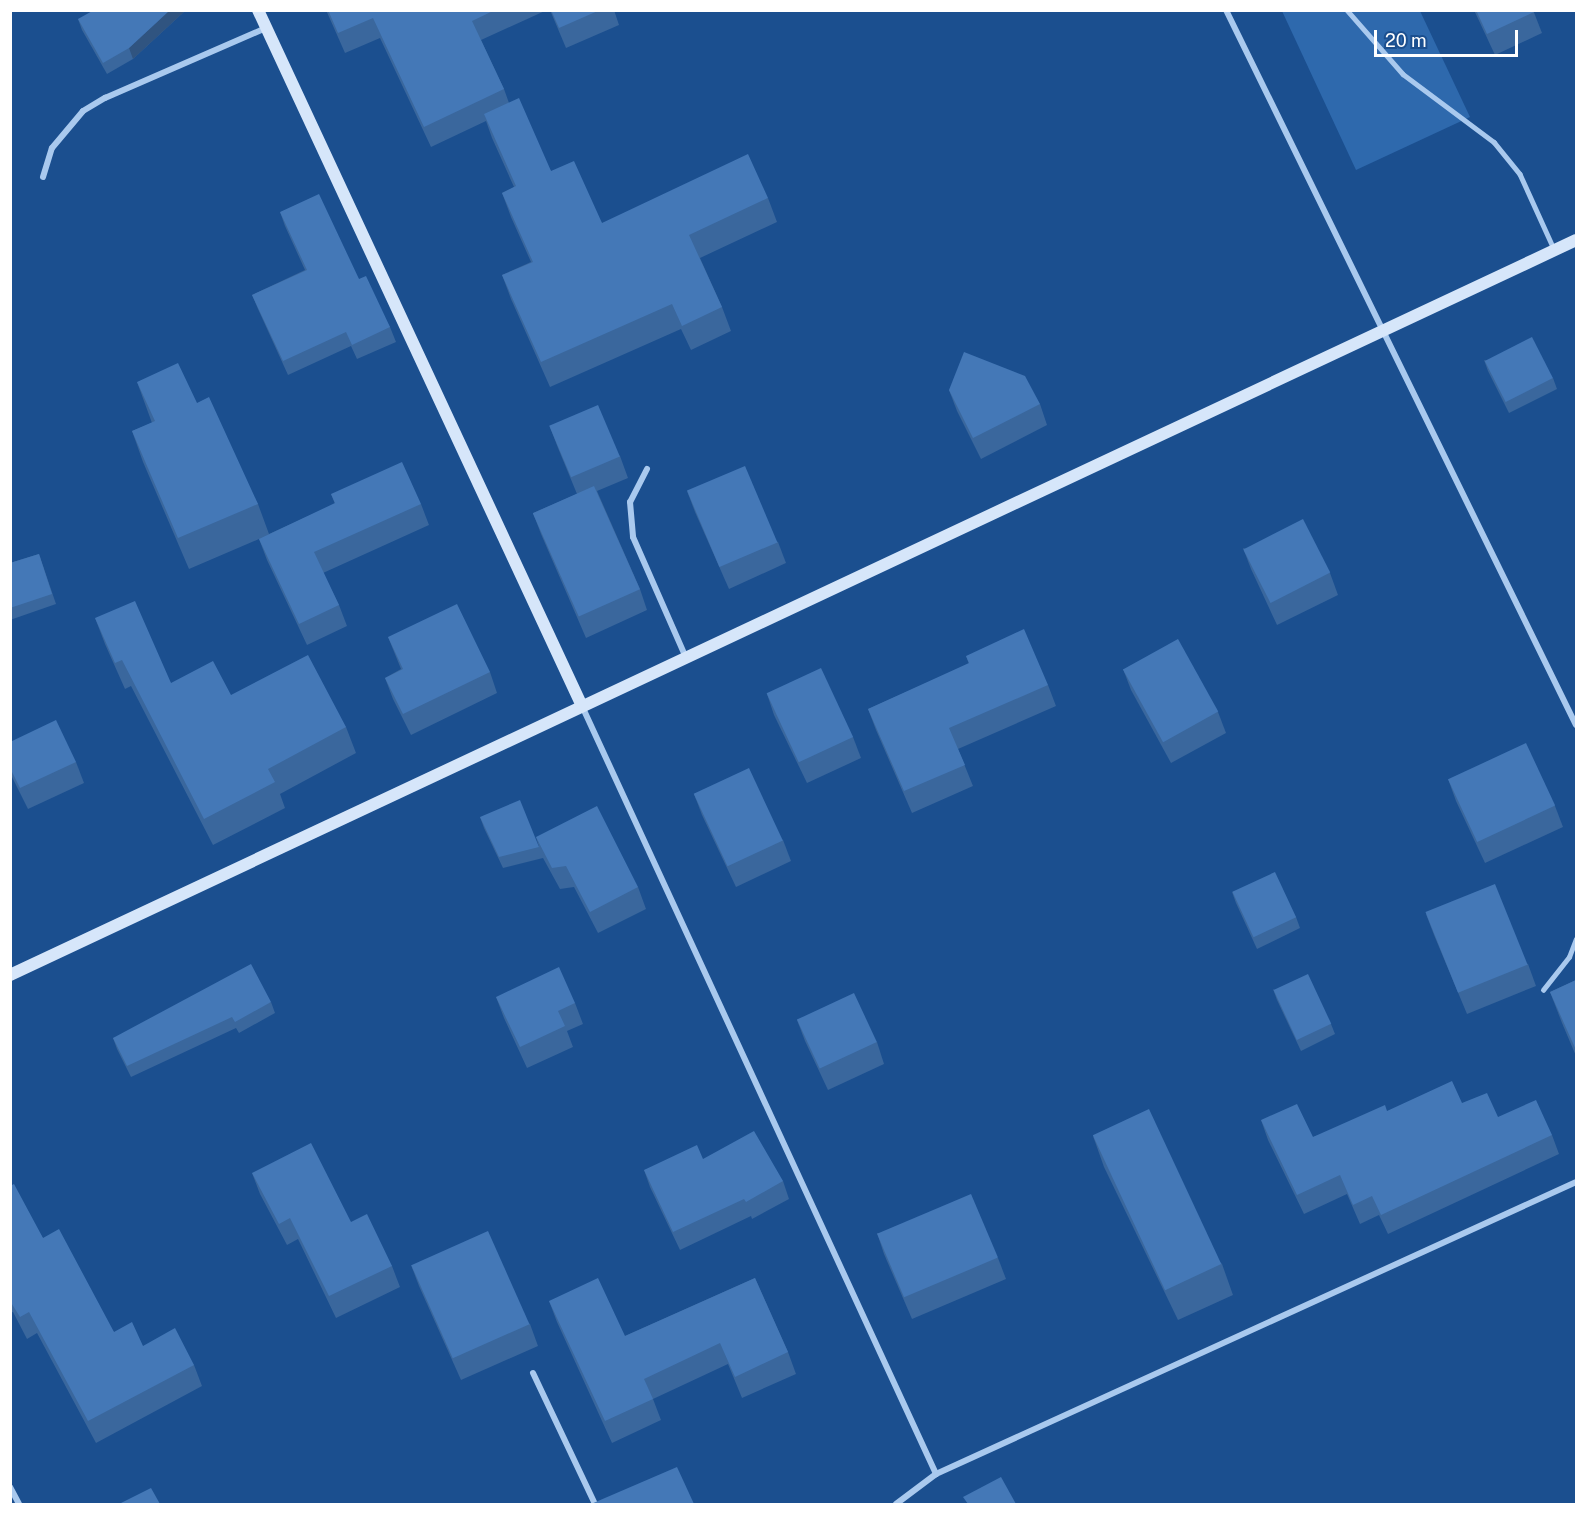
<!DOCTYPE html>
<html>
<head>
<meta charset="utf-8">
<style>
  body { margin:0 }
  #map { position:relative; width:1587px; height:1515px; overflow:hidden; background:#1b4f8f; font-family:"Public Sans",sans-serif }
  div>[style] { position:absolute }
  .green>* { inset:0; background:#2e69ad }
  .lane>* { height:4.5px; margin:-2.25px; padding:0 2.25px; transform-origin:2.25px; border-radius:2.25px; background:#a9c9ee }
  .street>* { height:6px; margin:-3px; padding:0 3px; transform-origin:3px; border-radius:3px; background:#a9c9ee }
  .secondary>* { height:12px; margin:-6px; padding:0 6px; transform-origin:6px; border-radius:6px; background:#d6e6fa }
  .wall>* { inset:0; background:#3a679d }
  .shaded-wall>* { inset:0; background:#305480 }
  .building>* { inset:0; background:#4478b7; transform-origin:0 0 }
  span { translate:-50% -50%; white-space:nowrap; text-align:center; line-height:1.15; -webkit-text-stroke:4.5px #1b4f8f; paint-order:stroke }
  .frame { position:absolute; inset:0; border:12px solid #fff; pointer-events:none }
  .scale { position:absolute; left:1374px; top:30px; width:144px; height:27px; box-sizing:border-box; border:3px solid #fff; border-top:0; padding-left:8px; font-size:18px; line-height:21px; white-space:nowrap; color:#fff; -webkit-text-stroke:4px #1b4f8f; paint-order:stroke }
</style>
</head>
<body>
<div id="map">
  <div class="green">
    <i style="clip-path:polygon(1282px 11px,1420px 11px,1470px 117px,1356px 170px)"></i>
  </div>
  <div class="lane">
    <i style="left:1347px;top:10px;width:85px;rotate:48.8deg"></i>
    <i style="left:1403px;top:74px;width:114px;rotate:36.8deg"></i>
    <i style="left:1494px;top:142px;width:41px;rotate:50.9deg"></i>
    <i style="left:1520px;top:174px;width:82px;rotate:65.6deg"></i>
    <i style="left:1543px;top:990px;width:42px;rotate:-51.8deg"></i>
    <i style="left:1569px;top:957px;width:19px;rotate:-69deg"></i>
  </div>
  <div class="street">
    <i style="left:1226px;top:10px;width:796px;rotate:63.92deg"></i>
    <i style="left:43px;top:177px;width:30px;rotate:-73deg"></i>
    <i style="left:52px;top:148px;width:48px;rotate:-50deg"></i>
    <i style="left:83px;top:111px;width:26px;rotate:-31deg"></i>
    <i style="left:105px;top:98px;width:176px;rotate:-23.5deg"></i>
    <i style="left:647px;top:469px;width:37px;rotate:117deg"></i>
    <i style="left:630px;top:502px;width:35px;rotate:85deg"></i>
    <i style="left:633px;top:537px;width:132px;rotate:66.3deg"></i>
    <i style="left:582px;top:706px;width:846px;rotate:65.25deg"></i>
    <i style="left:533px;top:1373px;width:145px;rotate:64.7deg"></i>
    <i style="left:10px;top:1487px;width:19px;rotate:62deg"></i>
    <i style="left:896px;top:1504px;width:50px;rotate:-36.9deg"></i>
    <i style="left:936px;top:1474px;width:703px;rotate:-24.52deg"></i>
  </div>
  <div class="secondary">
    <i style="left:258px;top:10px;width:768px;rotate:65.04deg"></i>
    <i style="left:10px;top:975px;width:1730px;rotate:-25.14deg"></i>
  </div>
  <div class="wall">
    <i style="clip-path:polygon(186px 10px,133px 59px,107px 74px,82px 30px,78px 19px)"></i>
    <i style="clip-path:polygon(326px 10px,547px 10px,481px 40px,504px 89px,509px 103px,551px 171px,602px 223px,768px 198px,777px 222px,700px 258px,722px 307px,731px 331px,691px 350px,681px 329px,550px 387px,511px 299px,502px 275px,531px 262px,511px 217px,502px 193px,514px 187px,492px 138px,486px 121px,431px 147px,380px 38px,345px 53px)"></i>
    <i style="clip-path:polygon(550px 10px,614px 10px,619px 25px,566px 48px)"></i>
    <i style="clip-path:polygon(1474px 10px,1533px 10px,1542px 33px,1495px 55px)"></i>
    <i style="clip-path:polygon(280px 212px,359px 279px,390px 327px,396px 342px,357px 359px,351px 346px,288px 375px,258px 309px,252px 295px,305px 270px,285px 226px)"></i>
    <i style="clip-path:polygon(1484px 360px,1553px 378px,1557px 389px,1509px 413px,1488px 371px)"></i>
    <i style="clip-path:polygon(137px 382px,197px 403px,258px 504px,269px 534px,335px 504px,331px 494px,421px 504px,429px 525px,323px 573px,339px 605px,347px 626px,307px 645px,267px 560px,259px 539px,189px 569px,143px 462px,132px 431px,152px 423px)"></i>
    <i style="clip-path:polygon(949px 390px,1040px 404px,1047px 425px,981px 459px,957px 411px)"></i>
    <i style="clip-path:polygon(550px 427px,620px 456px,628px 478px,597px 491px,640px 589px,647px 610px,586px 638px,541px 534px,533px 513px,577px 494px,558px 448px)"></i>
    <i style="clip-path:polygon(687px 491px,778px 542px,786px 563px,729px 589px,695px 512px)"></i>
    <i style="clip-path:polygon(1243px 548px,1330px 573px,1338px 595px,1277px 625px,1251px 569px)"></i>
    <i style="clip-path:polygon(39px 554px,56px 604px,10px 620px,10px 563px)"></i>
    <i style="clip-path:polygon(95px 618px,171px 683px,231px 695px,346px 727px,356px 753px,280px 794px,285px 808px,213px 845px,131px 686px,125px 689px,105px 644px)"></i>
    <i style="clip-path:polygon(388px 637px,490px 672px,497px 693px,411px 735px,393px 699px,385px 678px,401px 669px)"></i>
    <i style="clip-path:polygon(966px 656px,1048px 685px,1056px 706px,958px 749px,973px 786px,912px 813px,876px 730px,868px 709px,969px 664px)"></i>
    <i style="clip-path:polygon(1123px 669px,1218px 712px,1226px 733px,1171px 763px,1131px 690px)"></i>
    <i style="clip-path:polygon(767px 694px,853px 737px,861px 758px,807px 783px,774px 715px)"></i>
    <i style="clip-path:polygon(10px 742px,76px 762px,84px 783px,28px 809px,10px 773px)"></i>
    <i style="clip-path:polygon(1448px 779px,1555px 806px,1563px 827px,1485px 863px,1456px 801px)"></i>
    <i style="clip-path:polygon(694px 794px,783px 840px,791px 861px,736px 887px,702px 815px)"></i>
    <i style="clip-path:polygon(480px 817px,539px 847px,536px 837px,638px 887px,646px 909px,598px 933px,574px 887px,560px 889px,543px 858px,503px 868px,484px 828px)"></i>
    <i style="clip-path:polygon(1232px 892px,1296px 917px,1300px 928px,1257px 949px,1236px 903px)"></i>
    <i style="clip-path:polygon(1426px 914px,1528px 964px,1536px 986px,1467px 1014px,1434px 935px)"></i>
    <i style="clip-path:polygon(1576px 980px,1576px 1056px,1562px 1023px,1550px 992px)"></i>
    <i style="clip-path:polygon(1273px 989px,1331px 1024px,1335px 1034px,1301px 1051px,1277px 1000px)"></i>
    <i style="clip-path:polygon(496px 997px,575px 1003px,583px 1024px,567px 1031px,573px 1047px,527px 1068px,504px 1018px)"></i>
    <i style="clip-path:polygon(271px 1002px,275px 1013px,239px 1033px,236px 1028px,131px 1077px,117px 1049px,113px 1038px)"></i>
    <i style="clip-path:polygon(797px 1020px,877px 1042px,884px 1064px,828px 1090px,805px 1041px)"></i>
    <i style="clip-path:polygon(1462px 1103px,1498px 1117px,1552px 1135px,1559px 1154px,1388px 1234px,1379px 1215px,1360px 1224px,1347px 1194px,1304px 1214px,1268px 1140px,1261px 1120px,1313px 1137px,1387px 1111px)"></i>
    <i style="clip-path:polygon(1093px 1136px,1222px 1264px,1233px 1295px,1178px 1320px,1104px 1167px)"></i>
    <i style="clip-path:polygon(703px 1159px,783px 1181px,789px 1199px,752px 1219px,751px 1216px,680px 1250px,650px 1187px,644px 1170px)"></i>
    <i style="clip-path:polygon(252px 1173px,351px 1222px,392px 1266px,400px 1287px,336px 1318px,298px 1239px,287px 1245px,260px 1194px)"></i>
    <i style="clip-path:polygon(10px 1186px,43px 1238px,114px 1332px,143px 1346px,194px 1365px,202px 1386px,96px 1443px,37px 1333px,27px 1339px,13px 1312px,10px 1313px)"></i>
    <i style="clip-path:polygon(877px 1233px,998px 1258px,1006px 1279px,912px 1319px,884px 1254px)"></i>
    <i style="clip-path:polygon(411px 1265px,530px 1324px,538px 1346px,461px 1380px,419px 1286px)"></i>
    <i style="clip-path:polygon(755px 1278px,788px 1352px,796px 1374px,742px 1398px,728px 1364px,653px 1399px,661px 1420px,612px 1443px,557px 1322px,549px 1301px,625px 1336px)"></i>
  </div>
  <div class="shaded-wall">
    <i style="clip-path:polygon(170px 10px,186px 10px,133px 59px,129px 48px)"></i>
  </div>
  <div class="building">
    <i style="clip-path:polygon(94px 10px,170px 10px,129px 48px,103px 63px,78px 19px)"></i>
    <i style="clip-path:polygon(328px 10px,495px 10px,472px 21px,504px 89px,424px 127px,373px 18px,338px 33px)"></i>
    <i style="clip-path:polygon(551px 10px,600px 10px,559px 28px)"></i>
    <i style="clip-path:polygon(1476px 10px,1533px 10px,1534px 12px,1487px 34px)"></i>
    <i style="clip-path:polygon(519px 98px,551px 171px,574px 161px,602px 223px,748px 154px,768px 198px,689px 235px,722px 307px,682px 326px,672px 304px,541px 362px,502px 275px,533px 262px,502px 193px,516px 186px,484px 114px)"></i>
    <i style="clip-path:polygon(319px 194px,359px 279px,366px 276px,390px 327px,352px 345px,346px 332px,283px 361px,252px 295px,307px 270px,280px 212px)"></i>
    <i style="left:1532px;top:337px;width:46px;height:53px;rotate:63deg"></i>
    <i style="clip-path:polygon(964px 352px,1025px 376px,1040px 404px,973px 438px,949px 390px)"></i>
    <i style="clip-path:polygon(178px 363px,197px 403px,209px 397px,258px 504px,178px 538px,132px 431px,155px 421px,137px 382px)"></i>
    <i style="left:598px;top:405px;width:56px;height:53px;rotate:67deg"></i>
    <i style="clip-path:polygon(402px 462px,421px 504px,314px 552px,339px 605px,299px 624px,259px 539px,335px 503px,331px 494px)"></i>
    <i style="left:745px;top:466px;width:83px;height:63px;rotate:67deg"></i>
    <i style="left:594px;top:486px;width:113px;height:67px;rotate:66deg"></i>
    <i style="left:1303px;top:519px;width:60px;height:67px;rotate:63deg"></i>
    <i style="clip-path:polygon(39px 554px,52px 594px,10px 608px,10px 563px)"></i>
    <i style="clip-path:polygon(135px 601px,171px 683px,213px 661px,231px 695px,308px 655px,346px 727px,268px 769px,275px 782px,204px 819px,122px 660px,115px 663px,95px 618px)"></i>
    <i style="clip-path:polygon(457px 604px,490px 672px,403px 714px,385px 678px,403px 669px,388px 637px)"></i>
    <i style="clip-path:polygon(1024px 629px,1048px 685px,949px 728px,965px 765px,904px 791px,868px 709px,969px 663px,966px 656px)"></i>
    <i style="left:1178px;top:639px;width:83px;height:63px;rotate:61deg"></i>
    <i style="left:821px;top:668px;width:76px;height:60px;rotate:65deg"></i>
    <i style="clip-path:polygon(56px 720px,76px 762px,20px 788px,10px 768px,10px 742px)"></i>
    <i style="left:1526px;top:743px;width:69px;height:86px;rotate:65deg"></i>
    <i style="left:749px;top:768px;width:80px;height:61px;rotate:65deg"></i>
    <i style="clip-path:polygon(520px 800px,539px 847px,499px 857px,480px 817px)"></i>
    <i style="clip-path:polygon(597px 806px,638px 887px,590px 912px,566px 866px,552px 868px,536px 837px)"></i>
    <i style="left:1275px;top:872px;width:50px;height:47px;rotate:65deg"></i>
    <i style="left:1495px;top:884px;width:87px;height:75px;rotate:68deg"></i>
    <i style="clip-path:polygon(251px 964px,271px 1002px,235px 1022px,232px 1017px,127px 1066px,113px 1038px)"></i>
    <i style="clip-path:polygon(559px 967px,575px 1003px,558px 1011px,565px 1026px,520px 1047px,496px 997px)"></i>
    <i style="left:1308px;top:974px;width:55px;height:38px;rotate:65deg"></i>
    <i style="clip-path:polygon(1576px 980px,1576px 1050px,1550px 992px)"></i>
    <i style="left:854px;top:993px;width:54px;height:63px;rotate:65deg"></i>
    <i style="clip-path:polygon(1452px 1081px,1462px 1103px,1487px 1093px,1498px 1117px,1536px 1100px,1552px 1135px,1381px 1215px,1372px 1196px,1353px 1205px,1340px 1175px,1297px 1195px,1261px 1120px,1297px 1104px,1313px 1137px,1385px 1105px,1387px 1111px)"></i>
    <i style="left:1149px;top:1109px;width:171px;height:62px;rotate:65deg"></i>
    <i style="clip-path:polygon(754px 1131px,783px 1181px,746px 1202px,744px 1199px,673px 1232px,644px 1170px,697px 1145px,703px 1159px)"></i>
    <i style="clip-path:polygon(311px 1143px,351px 1222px,367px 1214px,392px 1266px,329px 1296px,290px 1218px,279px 1224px,252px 1173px)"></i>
    <i style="clip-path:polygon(14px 1184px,43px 1238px,59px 1229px,114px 1332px,132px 1322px,143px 1346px,175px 1328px,194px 1365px,88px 1421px,29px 1312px,20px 1317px,10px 1301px,10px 1186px)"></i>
    <i style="left:971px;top:1194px;width:69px;height:102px;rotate:67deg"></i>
    <i style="left:488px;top:1231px;width:102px;height:84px;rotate:66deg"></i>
    <i style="clip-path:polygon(598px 1278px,625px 1336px,755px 1278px,788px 1352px,735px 1377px,720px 1343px,644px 1379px,653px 1399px,605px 1421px,549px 1301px)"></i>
    <i style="clip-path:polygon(677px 1467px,694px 1504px,591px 1504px)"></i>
    <i style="clip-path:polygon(1001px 1477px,1016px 1504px,968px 1504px,963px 1497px)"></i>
    <i style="clip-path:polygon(151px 1488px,160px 1504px,119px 1504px)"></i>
  </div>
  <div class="frame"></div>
  <div class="scale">20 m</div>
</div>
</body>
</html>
